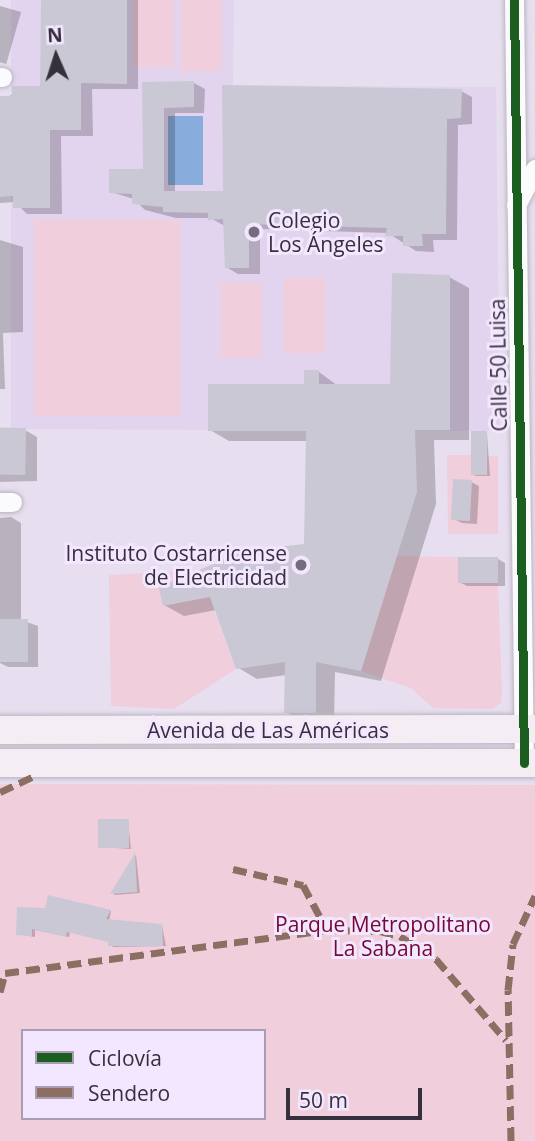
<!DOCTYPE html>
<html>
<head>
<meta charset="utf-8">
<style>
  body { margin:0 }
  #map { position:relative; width:535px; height:1141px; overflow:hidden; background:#e7dfef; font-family:"Open Sans",sans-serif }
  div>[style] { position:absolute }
  .built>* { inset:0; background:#e2d4ef }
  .green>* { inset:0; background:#f0cedb; transform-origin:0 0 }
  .water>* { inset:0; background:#88addd; transform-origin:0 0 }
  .shadow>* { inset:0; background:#0003; transform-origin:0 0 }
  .building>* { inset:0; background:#cbc8d5; transform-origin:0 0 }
  .roads { filter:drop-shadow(0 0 2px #bbb5c1) drop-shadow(0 0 2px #bbb5c1) }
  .minor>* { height:19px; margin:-9.5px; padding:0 9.5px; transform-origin:9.5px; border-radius:9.5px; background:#fbfafd }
  .secondary>* { height:28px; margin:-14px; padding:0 14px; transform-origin:14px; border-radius:14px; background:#f4eef4 }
  .quiet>* { height:7px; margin-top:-3.5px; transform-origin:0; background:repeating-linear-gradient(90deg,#8d6e63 0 14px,transparent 0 21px) }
  .cycleway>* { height:9px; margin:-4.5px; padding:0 4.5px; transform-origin:4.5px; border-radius:4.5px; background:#1b5e20 }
  .dots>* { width:19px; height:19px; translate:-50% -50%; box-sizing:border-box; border:4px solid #f3e7ff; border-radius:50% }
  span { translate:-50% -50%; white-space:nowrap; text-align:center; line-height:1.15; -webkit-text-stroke:6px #f3e7ff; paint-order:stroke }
  .poi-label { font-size:21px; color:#36303c }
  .left { translate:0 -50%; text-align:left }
  .right { translate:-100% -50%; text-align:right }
  .street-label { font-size:21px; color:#36303c }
  .park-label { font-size:21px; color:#740935 }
  .legend { position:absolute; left:21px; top:1029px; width:245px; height:91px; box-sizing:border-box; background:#f3e7ff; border:2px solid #a79eb1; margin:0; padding:9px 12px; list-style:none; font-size:21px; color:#36303c }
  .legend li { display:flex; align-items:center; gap:14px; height:35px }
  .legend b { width:35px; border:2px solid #a79eb1 }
  .north { position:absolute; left:21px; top:21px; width:70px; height:70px; -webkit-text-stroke:5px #f3e7ff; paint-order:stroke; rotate:357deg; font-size:19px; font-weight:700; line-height:28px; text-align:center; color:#36303c }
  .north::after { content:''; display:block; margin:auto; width:24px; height:32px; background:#36303c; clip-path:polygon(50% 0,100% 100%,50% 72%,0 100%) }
  .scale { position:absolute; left:286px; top:1088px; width:136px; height:32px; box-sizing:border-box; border:4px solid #36303c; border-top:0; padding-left:9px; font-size:21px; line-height:24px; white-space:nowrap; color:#36303c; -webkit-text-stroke:5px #f3e7ff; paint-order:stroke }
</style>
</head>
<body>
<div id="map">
  <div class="built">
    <i style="clip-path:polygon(11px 0,234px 0,233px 85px,496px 87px,500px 431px,11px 429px)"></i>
  </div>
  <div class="green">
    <i style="left:133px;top:0;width:41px;height:67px"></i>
    <i style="left:181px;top:0;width:41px;height:71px"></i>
    <i style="left:34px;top:220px;width:146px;height:196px"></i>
    <i style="left:284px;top:278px;width:41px;height:75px"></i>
    <i style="left:221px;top:283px;width:41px;height:75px"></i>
    <i style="clip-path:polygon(447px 455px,471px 455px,472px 475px,487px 475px,487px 456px,498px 456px,498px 534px,448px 534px)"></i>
    <i style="clip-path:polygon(397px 556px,458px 557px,458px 583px,498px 583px,502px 693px,501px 703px,493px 709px,433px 708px,411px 688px,361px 671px)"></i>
    <i style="clip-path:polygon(199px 570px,236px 669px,174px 709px,111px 706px,109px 575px)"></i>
    <i style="clip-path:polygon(evenodd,0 784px,535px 785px,535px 1141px,0 1141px,0 784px,23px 1031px,264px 1031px,264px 1118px,23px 1118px,23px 1031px)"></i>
  </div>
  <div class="water">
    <i style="left:168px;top:116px;width:35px;height:69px"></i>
  </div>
  <div class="shadow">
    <i style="clip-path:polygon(42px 0,138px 0,138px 89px,92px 89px,93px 136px,61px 136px,62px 214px,27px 214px,15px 202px,0 203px,0 98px,42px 88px)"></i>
    <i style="left:0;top:6px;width:22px;height:54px;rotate:16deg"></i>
    <i style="clip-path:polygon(144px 83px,194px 83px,205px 89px,204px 113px,175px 113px,175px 193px,225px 192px,461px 91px,472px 97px,472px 124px,458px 125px,457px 240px,433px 240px,434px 252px,416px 251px,388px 233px,260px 229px,260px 274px,238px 274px,226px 267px,225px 226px,210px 218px,176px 218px,145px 210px,134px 199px,111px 192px,144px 171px)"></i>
    <i style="clip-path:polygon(0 240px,23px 247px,23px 332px,3px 333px,5px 389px,0 389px)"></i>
    <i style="clip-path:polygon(449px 277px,469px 288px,469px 440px,434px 440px,436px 504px,381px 681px,335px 672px,334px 723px,305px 723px,286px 712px,286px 675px,257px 679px,237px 667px,216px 610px,184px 616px,164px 605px,204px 577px,306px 545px,308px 441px,229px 441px,210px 430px,306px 386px,319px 372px,338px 386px,392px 386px)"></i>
    <i style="clip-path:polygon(25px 430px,37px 437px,37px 481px,0 482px,0 431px)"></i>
    <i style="clip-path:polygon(487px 433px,490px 476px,476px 476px,473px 474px)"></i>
    <i style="clip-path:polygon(471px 482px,479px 486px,477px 524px,462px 523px,454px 519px)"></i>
    <i style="clip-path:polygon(11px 517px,21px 523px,21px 620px,38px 626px,38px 667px,8px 667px,0 663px,0 518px)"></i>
    <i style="clip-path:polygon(498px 559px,505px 563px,505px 586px,467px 586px,459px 582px)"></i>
    <i style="clip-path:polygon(128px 821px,131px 849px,100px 847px)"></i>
    <i style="clip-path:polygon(136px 855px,140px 893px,115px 895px,113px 893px)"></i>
    <i style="clip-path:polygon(49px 897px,111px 911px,109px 921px,162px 926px,166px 946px,113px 947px,110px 942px,70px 932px,69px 937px,35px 930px,35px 937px,18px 934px,46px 910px)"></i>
  </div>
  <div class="building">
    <i style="clip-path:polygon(41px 0,127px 0,127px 84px,81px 83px,81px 130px,50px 130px,50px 208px,13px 208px,13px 196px,0 197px,0 96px,12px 96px,12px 86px,40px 86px)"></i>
    <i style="clip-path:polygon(194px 81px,194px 107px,164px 108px,164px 191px,223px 191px,222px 85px,462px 89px,461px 118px,447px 119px,446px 234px,422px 234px,423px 246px,403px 246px,403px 236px,385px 236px,387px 228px,249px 224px,249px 268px,225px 268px,223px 219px,208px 220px,208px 213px,163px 212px,163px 207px,132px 204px,132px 194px,109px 193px,109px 169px,143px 169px,142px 82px)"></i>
    <i style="clip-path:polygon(392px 273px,450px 275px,450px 430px,415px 430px,417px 492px,361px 671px,316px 662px,316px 713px,284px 713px,285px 662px,236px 669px,210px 597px,163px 606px,158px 584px,202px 576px,199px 570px,244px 551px,304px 544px,306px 431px,208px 431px,208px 384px,304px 384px,304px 370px,319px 370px,319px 384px,390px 384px)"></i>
    <i style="left:26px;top:428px;width:47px;height:26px;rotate:91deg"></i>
    <i style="left:471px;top:431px;width:16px;height:44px"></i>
    <i style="left:453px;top:479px;width:19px;height:41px;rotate:3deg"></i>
    <i style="left:458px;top:557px;width:40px;height:26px"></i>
    <i style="left:0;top:619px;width:28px;height:43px"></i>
    <i style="left:98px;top:819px;width:31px;height:29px"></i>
    <i style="clip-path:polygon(135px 853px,137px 892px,110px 894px)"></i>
    <i style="clip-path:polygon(48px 895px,111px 910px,106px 919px,162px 924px,163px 946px,108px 946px,108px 942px,67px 932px,66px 937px,32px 929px,32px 936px,16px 935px,17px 907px,45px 908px)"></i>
  </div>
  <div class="roads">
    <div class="minor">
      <i style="left:514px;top:0;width:763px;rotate:89.25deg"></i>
      <i style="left:0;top:77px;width:2px"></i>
      <i style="left:516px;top:205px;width:41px;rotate:-62.2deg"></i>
      <i style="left:0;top:502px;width:12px"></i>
    </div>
    <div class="secondary">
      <i style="left:0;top:730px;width:535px;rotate:-0.11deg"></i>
      <i style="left:0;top:763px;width:535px"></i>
    </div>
  </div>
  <div class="quiet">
    <i style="left:0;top:792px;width:38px;rotate:-25deg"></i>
    <i style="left:233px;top:869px;width:72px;rotate:12.9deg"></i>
    <i style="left:303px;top:885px;width:51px;rotate:61.9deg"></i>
    <i style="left:5px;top:973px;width:325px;rotate:-7.6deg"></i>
    <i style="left:327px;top:930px;width:53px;rotate:1.1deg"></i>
    <i style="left:380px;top:931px;width:21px;rotate:14deg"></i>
    <i style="left:400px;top:936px;width:43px;rotate:32.6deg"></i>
    <i style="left:436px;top:959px;width:107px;rotate:49.2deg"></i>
    <i style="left:0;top:992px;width:20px;rotate:-75deg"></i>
    <i style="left:511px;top:1141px;width:151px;rotate:-91.1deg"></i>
    <i style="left:508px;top:990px;width:46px;rotate:-83.8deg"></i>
    <i style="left:513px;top:944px;width:53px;rotate:-65.4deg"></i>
  </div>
  <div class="cycleway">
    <i style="left:514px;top:0;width:763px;rotate:89.25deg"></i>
  </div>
  <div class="dots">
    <i style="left:254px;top:232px;background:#746d7b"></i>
    <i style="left:301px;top:565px;background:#746d7b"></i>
  </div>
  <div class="poi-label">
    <span class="left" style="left:268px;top:232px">Colegio<br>Los Ángeles</span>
    <span class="right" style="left:287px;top:565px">Instituto Costarricense<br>de Electricidad</span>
  </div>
  <div class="street-label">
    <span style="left:498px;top:365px;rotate:-91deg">Calle 50 Luisa</span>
    <span style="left:268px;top:730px">Avenida de Las Américas</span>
  </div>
  <div class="park-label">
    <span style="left:383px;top:936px">Parque Metropolitano<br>La Sabana</span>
  </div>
  <ul class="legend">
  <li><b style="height:9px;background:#1b5e20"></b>Ciclovía</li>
  <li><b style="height:9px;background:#8d6e63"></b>Sendero</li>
  </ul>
  <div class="north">N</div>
  <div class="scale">50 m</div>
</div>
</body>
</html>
